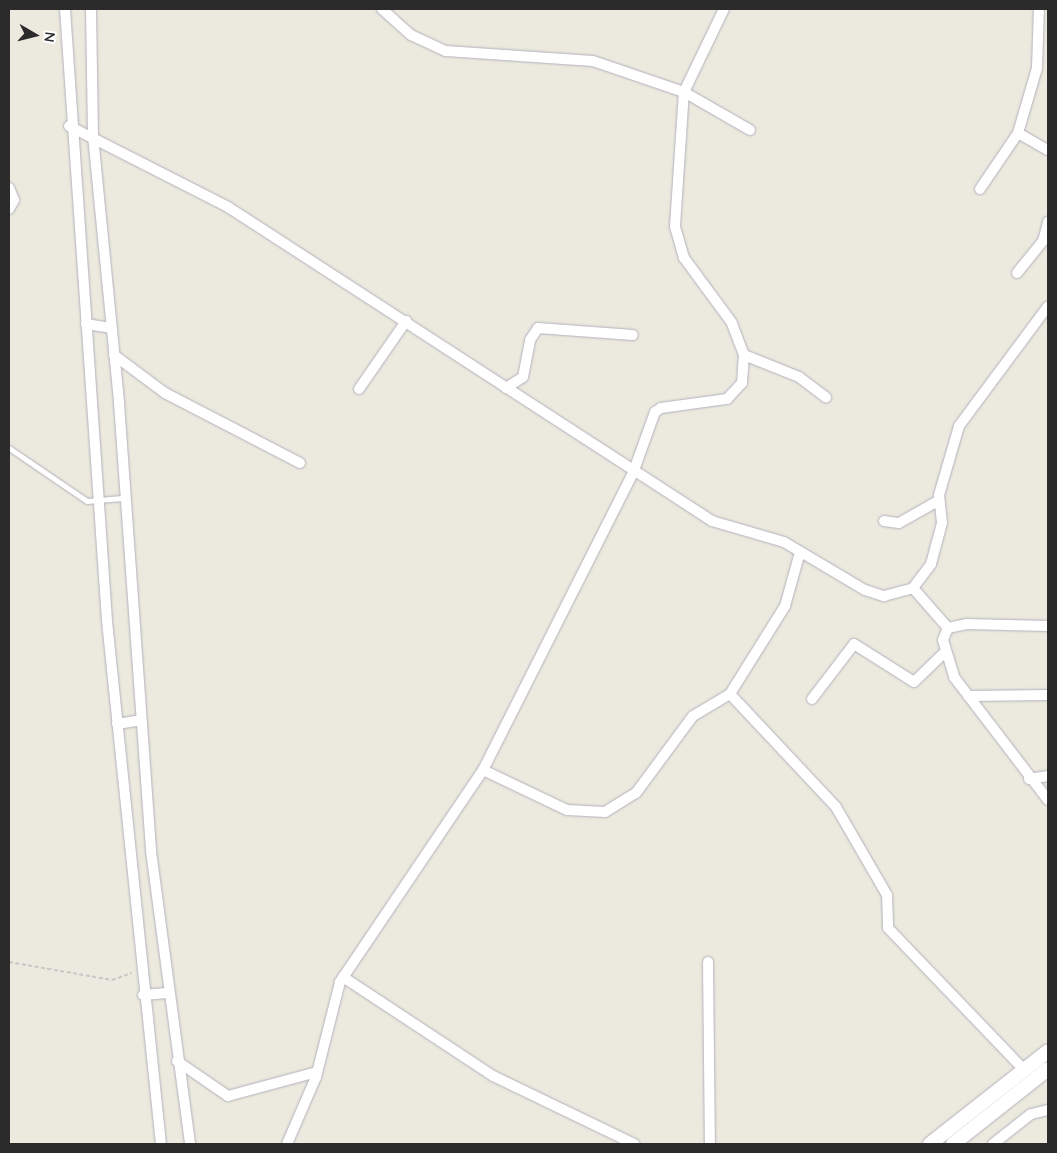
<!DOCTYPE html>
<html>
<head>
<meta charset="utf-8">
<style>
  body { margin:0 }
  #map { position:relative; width:1057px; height:1153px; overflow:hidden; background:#ece9de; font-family:Quicksand,sans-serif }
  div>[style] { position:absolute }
  .path>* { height:2px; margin-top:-1px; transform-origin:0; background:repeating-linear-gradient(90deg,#c8c8c8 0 4px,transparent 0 6.5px) }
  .roads { filter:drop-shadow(0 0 1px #b2b1bd) drop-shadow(0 0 1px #b2b1bd) }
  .lane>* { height:5px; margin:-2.5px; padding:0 2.5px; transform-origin:2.5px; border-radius:2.5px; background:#fff }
  .street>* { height:10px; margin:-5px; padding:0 5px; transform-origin:5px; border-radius:5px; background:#fff }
  .secondary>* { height:14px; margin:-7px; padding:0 7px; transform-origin:7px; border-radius:7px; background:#fff }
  span { translate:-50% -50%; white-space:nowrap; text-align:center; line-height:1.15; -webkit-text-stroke:5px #fff; paint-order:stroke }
  .frame { position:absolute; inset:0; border:10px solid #2b2b2b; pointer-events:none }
  .north { position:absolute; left:10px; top:10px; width:50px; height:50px; -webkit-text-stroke:4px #fff; paint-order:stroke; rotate:98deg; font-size:14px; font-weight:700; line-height:20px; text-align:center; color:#2b2b2b }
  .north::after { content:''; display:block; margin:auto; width:18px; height:22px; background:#2b2b2b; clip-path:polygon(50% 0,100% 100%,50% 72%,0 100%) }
</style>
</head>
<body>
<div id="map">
  <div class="path">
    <i style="left:9px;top:962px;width:105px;rotate:9.9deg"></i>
    <i style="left:112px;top:980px;width:21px;rotate:-19deg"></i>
  </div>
  <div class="roads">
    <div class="lane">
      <i style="left:9px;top:448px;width:94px;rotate:34.2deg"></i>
      <i style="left:87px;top:501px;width:38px;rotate:-5deg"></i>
    </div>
    <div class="street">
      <i style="left:65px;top:9px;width:613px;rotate:86.07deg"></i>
      <i style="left:107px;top:621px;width:526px;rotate:84.11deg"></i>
      <i style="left:91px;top:9px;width:127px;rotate:89.1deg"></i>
      <i style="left:93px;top:136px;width:268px;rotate:84.4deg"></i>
      <i style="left:119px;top:403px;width:449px;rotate:85.9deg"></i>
      <i style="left:151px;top:851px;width:296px;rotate:82.4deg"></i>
      <i style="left:382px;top:9px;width:39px;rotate:42deg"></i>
      <i style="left:411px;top:35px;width:38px;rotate:25deg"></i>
      <i style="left:446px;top:51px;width:147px;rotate:3.9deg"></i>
      <i style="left:593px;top:61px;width:96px;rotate:18.8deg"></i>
      <i style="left:684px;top:92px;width:76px;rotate:29.9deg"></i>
      <i style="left:69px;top:126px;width:178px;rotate:27deg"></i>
      <i style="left:228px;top:207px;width:577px;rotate:32.97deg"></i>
      <i style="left:712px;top:521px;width:75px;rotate:16.3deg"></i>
      <i style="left:784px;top:542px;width:94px;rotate:30.7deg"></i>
      <i style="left:865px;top:590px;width:20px;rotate:18deg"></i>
      <i style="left:884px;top:596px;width:30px;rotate:-15deg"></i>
      <i style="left:913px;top:588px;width:30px;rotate:-53deg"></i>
      <i style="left:931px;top:564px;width:42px;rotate:-75deg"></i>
      <i style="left:942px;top:523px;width:28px;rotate:-96deg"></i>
      <i style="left:939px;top:495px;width:72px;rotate:-73.8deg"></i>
      <i style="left:959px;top:426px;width:149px;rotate:-53.4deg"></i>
      <i style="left:1018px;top:133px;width:34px;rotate:30deg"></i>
      <i style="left:9px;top:188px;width:13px;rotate:67deg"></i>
      <i style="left:14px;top:200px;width:10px;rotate:119deg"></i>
      <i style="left:980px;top:189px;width:68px;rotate:-55.8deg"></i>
      <i style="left:1018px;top:133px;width:68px;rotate:-73.7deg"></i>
      <i style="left:1037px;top:68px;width:59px;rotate:-88.1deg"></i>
      <i style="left:1017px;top:273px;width:41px;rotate:-50.9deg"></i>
      <i style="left:1043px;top:241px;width:20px;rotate:-75deg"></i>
      <i style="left:86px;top:324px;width:25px;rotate:9deg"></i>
      <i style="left:114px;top:355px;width:64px;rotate:36.7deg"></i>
      <i style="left:165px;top:393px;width:152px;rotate:27.4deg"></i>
      <i style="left:744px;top:355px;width:59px;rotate:21.8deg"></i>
      <i style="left:799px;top:377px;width:34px;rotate:37deg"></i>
      <i style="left:506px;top:388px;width:20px;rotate:-33deg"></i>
      <i style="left:523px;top:377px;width:38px;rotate:-79deg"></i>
      <i style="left:530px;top:340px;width:14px;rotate:-56deg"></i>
      <i style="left:538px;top:328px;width:95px;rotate:4.2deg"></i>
      <i style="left:359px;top:389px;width:83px;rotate:-55.3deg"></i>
      <i style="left:884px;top:521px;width:15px;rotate:8deg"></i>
      <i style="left:899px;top:523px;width:45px;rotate:-29.4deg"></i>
      <i style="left:800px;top:552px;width:56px;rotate:105.5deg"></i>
      <i style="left:785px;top:606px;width:104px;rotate:122deg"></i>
      <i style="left:730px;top:694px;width:155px;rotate:46.8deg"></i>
      <i style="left:836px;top:807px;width:102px;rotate:59.9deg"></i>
      <i style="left:887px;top:895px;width:33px;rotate:88deg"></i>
      <i style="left:888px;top:928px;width:197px;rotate:46.2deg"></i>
      <i style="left:913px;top:588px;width:53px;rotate:48.8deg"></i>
      <i style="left:1048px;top:626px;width:81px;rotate:-178.6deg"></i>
      <i style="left:967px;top:624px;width:19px;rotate:168deg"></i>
      <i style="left:948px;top:628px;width:13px;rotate:113deg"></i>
      <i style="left:943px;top:640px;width:39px;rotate:73deg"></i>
      <i style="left:954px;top:677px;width:155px;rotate:52.6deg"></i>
      <i style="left:968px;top:696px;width:80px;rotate:-0.7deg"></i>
      <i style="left:812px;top:699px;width:69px;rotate:-52.6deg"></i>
      <i style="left:854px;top:644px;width:71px;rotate:32.3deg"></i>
      <i style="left:914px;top:682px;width:43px;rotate:-44.1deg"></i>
      <i style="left:117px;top:724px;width:24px;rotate:-9deg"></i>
      <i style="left:483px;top:770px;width:93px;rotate:25.5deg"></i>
      <i style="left:567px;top:810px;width:38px;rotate:3deg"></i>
      <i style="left:605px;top:812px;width:36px;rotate:-32deg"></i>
      <i style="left:636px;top:793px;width:96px;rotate:-53.5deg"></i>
      <i style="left:693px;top:716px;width:43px;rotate:-30.7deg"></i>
      <i style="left:1029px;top:779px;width:19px;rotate:-9deg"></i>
      <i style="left:708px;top:962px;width:182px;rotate:89.4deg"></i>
      <i style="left:343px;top:977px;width:180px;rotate:33.4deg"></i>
      <i style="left:493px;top:1076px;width:157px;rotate:25.7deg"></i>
      <i style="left:143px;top:995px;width:24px;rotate:-5deg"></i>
      <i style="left:177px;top:1061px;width:62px;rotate:34.5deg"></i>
      <i style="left:228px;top:1096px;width:92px;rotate:-15.1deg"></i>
      <i style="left:287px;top:1144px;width:73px;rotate:-66.6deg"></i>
      <i style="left:316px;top:1077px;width:98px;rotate:-75.8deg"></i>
      <i style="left:340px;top:982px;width:256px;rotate:-56deg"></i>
      <i style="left:483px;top:770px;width:333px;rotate:-63.2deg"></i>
      <i style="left:633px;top:473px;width:65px;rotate:-70.2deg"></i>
      <i style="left:655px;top:412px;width:7px;rotate:-34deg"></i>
      <i style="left:661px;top:408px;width:67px;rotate:-7.8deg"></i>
      <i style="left:727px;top:399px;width:22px;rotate:-47deg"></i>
      <i style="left:742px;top:383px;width:28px;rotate:-86deg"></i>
      <i style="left:744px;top:355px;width:34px;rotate:-111deg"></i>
      <i style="left:732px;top:323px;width:81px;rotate:-126.4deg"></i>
      <i style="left:684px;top:258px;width:33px;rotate:-106deg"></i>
      <i style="left:675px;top:226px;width:134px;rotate:-86.2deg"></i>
      <i style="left:684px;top:92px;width:92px;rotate:-64.3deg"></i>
      <i style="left:993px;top:1144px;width:48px;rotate:-38.3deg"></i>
      <i style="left:1031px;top:1114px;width:17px;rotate:-13deg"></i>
    </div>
    <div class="secondary">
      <i style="left:930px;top:1144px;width:150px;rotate:-38.2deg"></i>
      <i style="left:953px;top:1144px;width:121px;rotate:-38.3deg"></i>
    </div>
  </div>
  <div class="frame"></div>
  <div class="north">N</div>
</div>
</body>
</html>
